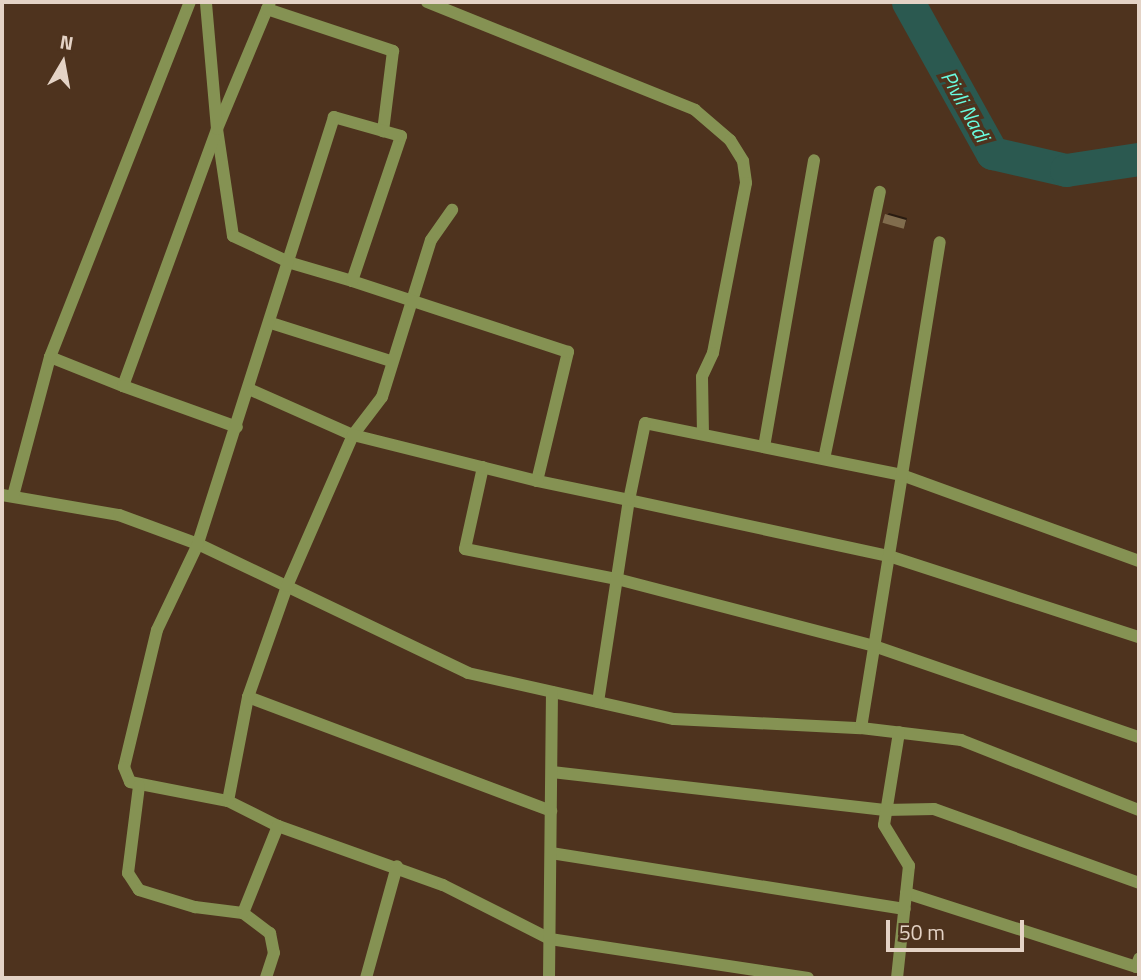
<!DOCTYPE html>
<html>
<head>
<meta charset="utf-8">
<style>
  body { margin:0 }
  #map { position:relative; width:1141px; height:980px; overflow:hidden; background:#4e331e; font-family:"Titillium Web",sans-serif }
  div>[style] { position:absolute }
  .shadow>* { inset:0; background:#0007 }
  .river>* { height:33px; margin:-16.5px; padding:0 16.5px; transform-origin:16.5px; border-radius:16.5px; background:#2b5950 }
  .building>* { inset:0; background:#806c4d; transform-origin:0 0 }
  .minor>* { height:12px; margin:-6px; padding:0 6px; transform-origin:6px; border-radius:6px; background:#859253 }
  span { translate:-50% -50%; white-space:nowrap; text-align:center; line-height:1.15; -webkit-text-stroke:7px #4e331e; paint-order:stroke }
  .water-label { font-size:21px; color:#69fade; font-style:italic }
  .frame { position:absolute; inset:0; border:4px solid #e4d3c6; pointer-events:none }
  .north { position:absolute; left:28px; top:28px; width:70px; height:70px; -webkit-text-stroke:5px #4e331e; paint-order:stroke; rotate:10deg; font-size:19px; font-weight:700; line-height:28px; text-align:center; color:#e4d3c6 }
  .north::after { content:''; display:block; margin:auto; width:24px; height:32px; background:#e4d3c6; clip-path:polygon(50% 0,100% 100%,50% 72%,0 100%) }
  .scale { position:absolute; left:886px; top:920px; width:138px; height:32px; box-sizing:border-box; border:4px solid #e4d3c6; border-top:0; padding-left:9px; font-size:21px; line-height:24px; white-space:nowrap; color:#e4d3c6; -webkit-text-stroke:5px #4e331e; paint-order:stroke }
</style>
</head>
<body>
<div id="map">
  <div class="shadow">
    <i style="clip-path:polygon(889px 213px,907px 218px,905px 225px,887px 215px)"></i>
  </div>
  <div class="river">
    <i style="left:908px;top:2px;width:173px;rotate:60.9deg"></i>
    <i style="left:992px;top:153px;width:76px;rotate:12.9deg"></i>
    <i style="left:1066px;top:170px;width:74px;rotate:-8.6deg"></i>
  </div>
  <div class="building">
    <i style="left:885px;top:214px;width:22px;height:9px;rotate:16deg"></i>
  </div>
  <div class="minor">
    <i style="left:270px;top:2px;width:138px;rotate:112.7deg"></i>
    <i style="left:217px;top:129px;width:108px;rotate:81.5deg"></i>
    <i style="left:233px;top:236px;width:64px;rotate:25deg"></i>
    <i style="left:291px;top:263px;width:64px;rotate:16.4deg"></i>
    <i style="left:427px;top:2px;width:289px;rotate:21.9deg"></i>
    <i style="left:695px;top:110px;width:46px;rotate:40.6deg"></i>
    <i style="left:730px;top:140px;width:25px;rotate:58deg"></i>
    <i style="left:743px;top:161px;width:22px;rotate:82deg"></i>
    <i style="left:746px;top:183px;width:173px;rotate:101deg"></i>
    <i style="left:713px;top:353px;width:26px;rotate:115deg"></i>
    <i style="left:702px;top:377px;width:57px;rotate:89deg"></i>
    <i style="left:267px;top:9px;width:133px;rotate:18.4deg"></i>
    <i style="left:393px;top:51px;width:81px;rotate:97.1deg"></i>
    <i style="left:271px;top:323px;width:126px;rotate:17.6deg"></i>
    <i style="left:50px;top:357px;width:79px;rotate:21.7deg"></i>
    <i style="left:123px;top:386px;width:274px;rotate:-69.9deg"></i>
    <i style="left:217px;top:129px;width:127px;rotate:-95deg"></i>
    <i style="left:123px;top:386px;width:121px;rotate:19.8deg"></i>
    <i style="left:249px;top:389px;width:114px;rotate:23.9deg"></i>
    <i style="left:353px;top:435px;width:48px;rotate:-52.7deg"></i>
    <i style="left:382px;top:397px;width:164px;rotate:-72.7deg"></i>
    <i style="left:431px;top:240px;width:37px;rotate:-55deg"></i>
    <i style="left:764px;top:447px;width:291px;rotate:-80.1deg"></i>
    <i style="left:824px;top:459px;width:273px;rotate:-78.2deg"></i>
    <i style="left:483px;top:467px;width:84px;rotate:102.4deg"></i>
    <i style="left:465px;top:549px;width:155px;rotate:11.2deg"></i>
    <i style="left:617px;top:579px;width:266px;rotate:14.6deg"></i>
    <i style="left:874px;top:646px;width:280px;rotate:19deg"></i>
    <i style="left:2px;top:495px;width:119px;rotate:9.7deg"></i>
    <i style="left:119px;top:515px;width:84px;rotate:20.2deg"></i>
    <i style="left:198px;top:544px;width:299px;rotate:25.5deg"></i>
    <i style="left:468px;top:673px;width:211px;rotate:12.6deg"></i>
    <i style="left:674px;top:719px;width:187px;rotate:2.8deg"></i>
    <i style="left:861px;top:728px;width:101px;rotate:6.8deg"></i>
    <i style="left:961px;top:740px;width:191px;rotate:21.5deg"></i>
    <i style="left:13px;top:496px;width:144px;rotate:-75.1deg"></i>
    <i style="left:50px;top:357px;width:382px;rotate:-68.5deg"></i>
    <i style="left:1139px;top:561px;width:252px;rotate:-160.1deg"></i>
    <i style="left:902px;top:475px;width:262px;rotate:-168.6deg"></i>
    <i style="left:645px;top:423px;width:79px;rotate:101.7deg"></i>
    <i style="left:629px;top:500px;width:266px;rotate:12.2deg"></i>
    <i style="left:889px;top:556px;width:263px;rotate:18deg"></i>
    <i style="left:248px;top:697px;width:324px;rotate:20.6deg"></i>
    <i style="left:598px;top:702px;width:204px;rotate:-81.3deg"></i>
    <i style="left:629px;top:500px;width:94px;rotate:-168.3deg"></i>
    <i style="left:537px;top:481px;width:133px;rotate:-76.5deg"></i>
    <i style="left:568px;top:352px;width:227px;rotate:-161.8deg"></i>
    <i style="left:352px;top:281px;width:153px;rotate:-71.3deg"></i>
    <i style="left:401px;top:136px;width:70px;rotate:-164.2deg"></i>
    <i style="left:334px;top:117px;width:448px;rotate:107.7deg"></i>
    <i style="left:198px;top:544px;width:95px;rotate:115.5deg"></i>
    <i style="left:157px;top:630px;width:141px;rotate:103.5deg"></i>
    <i style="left:124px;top:767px;width:16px;rotate:68deg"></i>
    <i style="left:130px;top:782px;width:100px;rotate:11deg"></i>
    <i style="left:228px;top:801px;width:56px;rotate:26.6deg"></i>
    <i style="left:278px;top:826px;width:175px;rotate:19.7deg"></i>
    <i style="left:443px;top:885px;width:120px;rotate:26.8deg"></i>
    <i style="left:550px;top:939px;width:261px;rotate:8.6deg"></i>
    <i style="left:861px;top:728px;width:492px;rotate:-80.8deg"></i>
    <i style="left:552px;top:772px;width:335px;rotate:6.5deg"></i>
    <i style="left:885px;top:810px;width:49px;rotate:-1.2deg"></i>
    <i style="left:934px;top:809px;width:218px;rotate:19.8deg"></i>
    <i style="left:139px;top:786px;width:88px;rotate:97.2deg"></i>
    <i style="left:128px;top:873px;width:20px;rotate:57deg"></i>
    <i style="left:139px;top:890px;width:59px;rotate:16.9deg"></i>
    <i style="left:195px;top:907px;width:48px;rotate:7.1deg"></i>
    <i style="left:243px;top:913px;width:34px;rotate:37deg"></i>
    <i style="left:270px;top:933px;width:20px;rotate:79deg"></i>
    <i style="left:274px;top:953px;width:26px;rotate:108deg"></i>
    <i style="left:228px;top:801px;width:106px;rotate:-79.1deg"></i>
    <i style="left:248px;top:697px;width:118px;rotate:-70.6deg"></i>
    <i style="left:287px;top:586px;width:165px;rotate:-66.4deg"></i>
    <i style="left:353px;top:435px;width:190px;rotate:14deg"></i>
    <i style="left:551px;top:853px;width:358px;rotate:9deg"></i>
    <i style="left:906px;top:893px;width:242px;rotate:17.8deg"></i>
    <i style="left:1136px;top:967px;width:9px;rotate:-69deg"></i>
    <i style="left:243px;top:913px;width:94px;rotate:-68.1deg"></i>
    <i style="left:366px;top:978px;width:116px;rotate:-74.5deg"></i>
    <i style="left:549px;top:978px;width:286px;rotate:-89.4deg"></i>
    <i style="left:897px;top:978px;width:113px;rotate:-83.9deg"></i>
    <i style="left:909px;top:866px;width:48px;rotate:-121.4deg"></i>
    <i style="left:884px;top:825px;width:94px;rotate:-80.8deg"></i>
  </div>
  <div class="water-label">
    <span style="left:966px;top:106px;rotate:61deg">Pivli Nadi</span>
  </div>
  <div class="frame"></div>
  <div class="north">N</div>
  <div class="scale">50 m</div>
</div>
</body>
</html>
